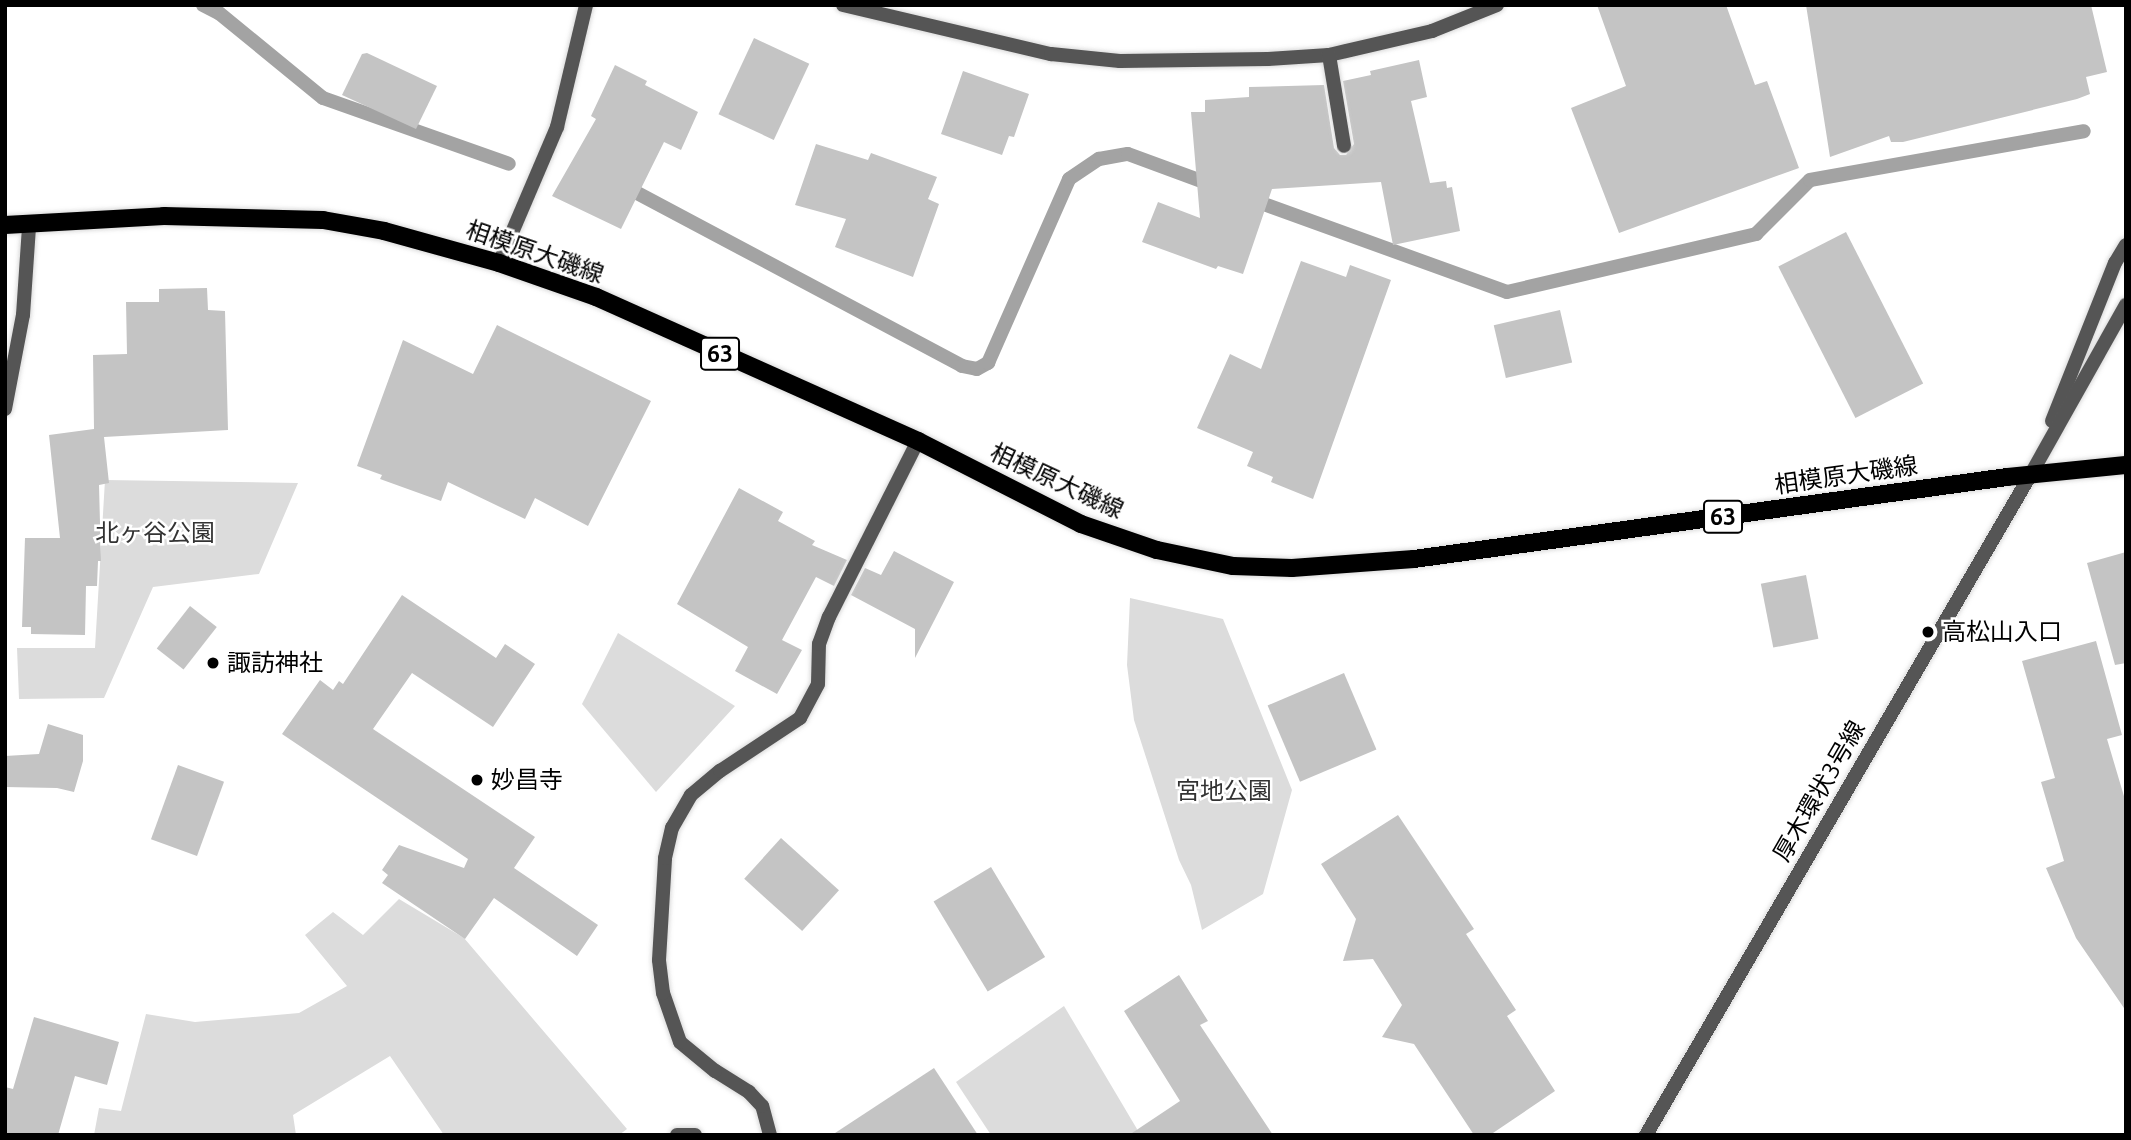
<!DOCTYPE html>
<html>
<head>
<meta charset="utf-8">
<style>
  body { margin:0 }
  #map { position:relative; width:2131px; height:1140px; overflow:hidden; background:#fff; font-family:Ubuntu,"Noto Sans JP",sans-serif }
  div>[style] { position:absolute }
  .green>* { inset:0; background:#dcdcdc }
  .stream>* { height:14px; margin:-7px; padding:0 7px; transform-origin:7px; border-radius:7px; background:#a3a3a3 }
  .building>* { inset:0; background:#c4c4c4; transform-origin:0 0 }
  .roads { filter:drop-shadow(0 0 2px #dbdbdb) drop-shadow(0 0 2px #dbdbdb) }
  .minor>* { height:14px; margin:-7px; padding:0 7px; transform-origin:7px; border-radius:7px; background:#555 }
  .tertiary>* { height:14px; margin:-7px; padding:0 7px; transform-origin:7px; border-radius:7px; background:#555 }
  .primary>* { height:18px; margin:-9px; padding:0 9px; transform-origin:9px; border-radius:9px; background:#000 }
  .dots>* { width:19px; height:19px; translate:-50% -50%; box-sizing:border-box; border:4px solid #fff; border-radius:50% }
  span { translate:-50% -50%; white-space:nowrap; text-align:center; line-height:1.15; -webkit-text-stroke:5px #fff; paint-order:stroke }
  .shield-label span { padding:2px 5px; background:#fff; border:2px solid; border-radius:5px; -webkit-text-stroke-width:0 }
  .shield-label { font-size:23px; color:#000; font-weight:700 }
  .street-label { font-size:24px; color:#000 }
  .park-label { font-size:24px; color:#333 }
  .poi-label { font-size:24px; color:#000 }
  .left { translate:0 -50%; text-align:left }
  .frame { position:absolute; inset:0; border:7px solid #000; pointer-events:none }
</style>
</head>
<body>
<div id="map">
  <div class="green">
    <i style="clip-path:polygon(105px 480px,298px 483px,259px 574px,153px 587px,104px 698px,19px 699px,17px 648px,95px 648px)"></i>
    <i style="clip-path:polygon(1130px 598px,1223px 619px,1292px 790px,1263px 894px,1202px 930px,1191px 885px,1179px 860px,1134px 720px,1127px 665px)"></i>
    <i style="clip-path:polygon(618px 633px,735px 706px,656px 792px,582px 704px)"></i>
    <i style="clip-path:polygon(399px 899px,464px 938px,627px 1129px,619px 1135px,444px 1135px,390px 1056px,293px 1115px,296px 1135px,94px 1135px,99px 1108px,121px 1111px,146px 1014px,195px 1022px,299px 1013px,347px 986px,305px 935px,333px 912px,363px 935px)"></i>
    <i style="clip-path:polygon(1064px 1006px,1137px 1129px,1136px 1135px,991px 1135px,956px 1082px)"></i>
  </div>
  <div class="stream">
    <i style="left:203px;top:5px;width:18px;rotate:27deg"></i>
    <i style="left:219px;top:13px;width:134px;rotate:39.3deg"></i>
    <i style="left:323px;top:98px;width:197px;rotate:19.5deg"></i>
    <i style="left:624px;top:186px;width:383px;rotate:28deg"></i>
    <i style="left:962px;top:366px;width:15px;rotate:11deg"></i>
    <i style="left:977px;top:369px;width:13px;rotate:-29deg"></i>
    <i style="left:988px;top:363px;width:201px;rotate:-66.2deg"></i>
    <i style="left:1069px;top:179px;width:36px;rotate:-34deg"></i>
    <i style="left:1099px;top:159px;width:29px;rotate:-10deg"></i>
    <i style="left:1128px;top:154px;width:93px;rotate:20.2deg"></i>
    <i style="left:1250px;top:199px;width:273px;rotate:19.9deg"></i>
    <i style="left:1507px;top:292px;width:256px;rotate:-13.1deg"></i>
    <i style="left:1756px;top:234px;width:76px;rotate:-45deg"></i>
    <i style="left:1810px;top:180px;width:278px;rotate:-10.1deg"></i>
  </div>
  <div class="building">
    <i style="clip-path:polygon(1597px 5px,1726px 5px,1755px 85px,1767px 81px,1799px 168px,1619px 233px,1571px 108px,1626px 86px)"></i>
    <i style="clip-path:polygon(1806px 5px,2091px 5px,2107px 72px,2086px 77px,2090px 94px,2077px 99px,1903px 142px,1891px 142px,1889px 136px,1830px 157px)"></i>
    <i style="left:754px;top:38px;width:61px;height:84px;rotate:25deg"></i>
    <i style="clip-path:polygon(367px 53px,437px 86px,416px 129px,342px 95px,362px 54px)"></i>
    <i style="clip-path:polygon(1419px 60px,1427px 97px,1411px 101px,1430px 183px,1446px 181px,1447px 188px,1452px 187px,1460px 231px,1393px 245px,1381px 182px,1272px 189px,1243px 274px,1218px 266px,1216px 269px,1142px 242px,1158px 202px,1200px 218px,1191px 112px,1205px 112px,1205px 100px,1249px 97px,1249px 87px,1324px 85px,1334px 148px,1340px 155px,1346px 155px,1354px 144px,1343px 81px,1371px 75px,1370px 71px)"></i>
    <i style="clip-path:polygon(615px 65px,647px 81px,645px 85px,698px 112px,681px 150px,664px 142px,621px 229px,552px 196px,596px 119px,591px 116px)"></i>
    <i style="clip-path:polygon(963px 71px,1029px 94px,1014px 137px,1009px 136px,1002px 155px,941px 134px)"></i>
    <i style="clip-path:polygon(816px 144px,868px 160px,871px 153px,937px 177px,928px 199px,939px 204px,913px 277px,835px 247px,846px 219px,795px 205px)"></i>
    <i style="left:1846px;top:232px;width:170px;height:76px;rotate:63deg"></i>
    <i style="clip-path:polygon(1301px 261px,1346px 277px,1350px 265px,1391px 280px,1313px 499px,1271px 482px,1273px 477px,1247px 466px,1253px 452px,1197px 428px,1230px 354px,1261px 369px)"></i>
    <i style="clip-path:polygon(207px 288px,208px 310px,225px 311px,228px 430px,104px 437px,109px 483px,99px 485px,101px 561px,98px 561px,97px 586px,86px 586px,85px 635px,31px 634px,31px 627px,22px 627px,25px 538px,60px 538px,49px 435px,94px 429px,93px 355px,127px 354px,126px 302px,159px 302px,159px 289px)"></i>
    <i style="left:1560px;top:310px;width:54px;height:68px;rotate:77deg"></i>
    <i style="clip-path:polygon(497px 325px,651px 401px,588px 526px,535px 498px,525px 519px,448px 482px,441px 501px,380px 479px,382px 475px,357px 466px,403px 340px,473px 374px)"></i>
    <i style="clip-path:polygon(739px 488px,783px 512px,778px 521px,815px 541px,812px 545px,847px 560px,834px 586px,816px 577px,782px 640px,802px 650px,777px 694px,735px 671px,748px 647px,677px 604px)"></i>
    <i style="clip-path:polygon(894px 551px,954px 582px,915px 658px,915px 629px,851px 595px,865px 568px,881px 575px)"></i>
    <i style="clip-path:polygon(2126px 552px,2126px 663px,2115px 665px,2087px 563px)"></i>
    <i style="left:1806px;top:575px;width:65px;height:46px;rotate:79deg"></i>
    <i style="clip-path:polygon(402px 595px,496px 658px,505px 644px,535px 664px,493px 727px,412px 673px,373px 729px,535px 837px,514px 868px,598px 925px,577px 956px,494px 898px,465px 939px,382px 883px,388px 875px,382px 870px,399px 845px,464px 868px,468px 859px,282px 734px,320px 680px,333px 690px,339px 681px,343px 684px)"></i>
    <i style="left:190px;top:606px;width:34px;height:54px;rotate:38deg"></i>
    <i style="clip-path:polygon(2096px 641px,2122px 735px,2107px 739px,2126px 803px,2126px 1011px,2076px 938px,2046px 868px,2064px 861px,2041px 782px,2055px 778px,2022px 661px)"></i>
    <i style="left:1344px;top:673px;width:83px;height:83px;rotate:67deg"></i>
    <i style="clip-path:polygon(48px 724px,83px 735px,83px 761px,74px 792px,57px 788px,5px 787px,5px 756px,39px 754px)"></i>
    <i style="left:178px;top:765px;width:49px;height:79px;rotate:20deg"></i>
    <i style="clip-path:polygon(1398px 815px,1474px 929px,1466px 934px,1516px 1010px,1507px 1016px,1555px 1091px,1490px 1135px,1474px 1135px,1414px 1044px,1382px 1037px,1402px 1005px,1373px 959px,1343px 961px,1356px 919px,1321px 864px)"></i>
    <i style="left:781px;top:838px;width:78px;height:55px;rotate:42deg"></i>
    <i style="left:991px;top:867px;width:105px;height:67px;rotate:59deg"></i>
    <i style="clip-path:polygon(1179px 975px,1208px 1021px,1200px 1025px,1273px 1135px,1129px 1135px,1180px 1101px,1124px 1011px)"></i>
    <i style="clip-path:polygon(34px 1017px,119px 1042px,107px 1085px,75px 1076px,58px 1135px,5px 1135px,5px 1087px,13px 1089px)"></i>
    <i style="clip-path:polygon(934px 1068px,978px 1135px,832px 1135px)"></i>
  </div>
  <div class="roads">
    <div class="minor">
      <i style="left:843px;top:5px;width:214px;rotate:13.3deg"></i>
      <i style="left:1051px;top:54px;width:69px;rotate:5.8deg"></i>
      <i style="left:1120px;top:61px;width:148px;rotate:-0.8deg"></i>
      <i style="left:1268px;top:59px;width:61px;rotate:-3.8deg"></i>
      <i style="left:1329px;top:55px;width:106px;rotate:-13.1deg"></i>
      <i style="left:1432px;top:31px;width:70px;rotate:-21.8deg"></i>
      <i style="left:1329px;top:55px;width:92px;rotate:80.6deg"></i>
      <i style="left:499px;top:263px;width:148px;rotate:-66.9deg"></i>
      <i style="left:557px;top:127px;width:125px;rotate:-76.6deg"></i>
      <i style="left:5px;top:409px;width:96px;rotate:-79.2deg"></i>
      <i style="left:23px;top:315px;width:89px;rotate:-86.1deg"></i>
      <i style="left:677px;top:1135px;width:18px"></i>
      <i style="left:770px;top:1135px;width:30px;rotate:-105deg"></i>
      <i style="left:762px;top:1106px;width:19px;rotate:-133deg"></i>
      <i style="left:749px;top:1092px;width:40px;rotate:-148deg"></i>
      <i style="left:715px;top:1071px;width:45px;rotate:-140.4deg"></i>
      <i style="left:680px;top:1042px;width:52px;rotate:-109.1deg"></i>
      <i style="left:663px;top:993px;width:33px;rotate:-97deg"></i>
      <i style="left:659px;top:960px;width:102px;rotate:-86.6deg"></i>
      <i style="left:665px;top:858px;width:31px;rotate:-77deg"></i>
      <i style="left:672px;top:828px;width:38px;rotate:-60deg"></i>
      <i style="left:691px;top:795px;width:38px;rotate:-40deg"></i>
      <i style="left:720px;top:771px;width:96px;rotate:-33.5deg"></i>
      <i style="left:800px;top:718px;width:38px;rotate:-62deg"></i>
      <i style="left:818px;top:684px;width:40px;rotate:-88.6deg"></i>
      <i style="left:819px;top:644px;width:29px;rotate:-70deg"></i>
      <i style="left:829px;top:617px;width:197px;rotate:-63.2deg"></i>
    </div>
    <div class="tertiary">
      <i style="left:2052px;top:421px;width:170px;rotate:-68.3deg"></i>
      <i style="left:2115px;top:263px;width:21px;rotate:-59deg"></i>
      <i style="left:1646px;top:1135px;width:765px;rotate:-59.78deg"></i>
      <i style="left:2031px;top:474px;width:194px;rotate:-60.7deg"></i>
    </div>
    <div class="primary">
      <i style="left:5px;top:225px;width:159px;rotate:-3.2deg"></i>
      <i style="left:164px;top:216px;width:159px;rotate:1.4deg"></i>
      <i style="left:323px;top:220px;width:62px;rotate:10.2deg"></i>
      <i style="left:384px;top:231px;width:119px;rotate:15.5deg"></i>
      <i style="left:499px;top:263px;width:103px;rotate:19.3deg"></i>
      <i style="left:596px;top:297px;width:353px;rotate:24.1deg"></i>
      <i style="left:918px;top:441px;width:183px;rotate:27deg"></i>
      <i style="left:1081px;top:524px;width:80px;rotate:18.9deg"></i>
      <i style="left:1157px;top:550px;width:78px;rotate:11.9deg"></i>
      <i style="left:1233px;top:566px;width:59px;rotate:1.9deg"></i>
      <i style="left:1292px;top:568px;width:122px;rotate:-4.2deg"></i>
      <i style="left:1414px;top:559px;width:599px;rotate:-7.87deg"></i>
      <i style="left:2007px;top:477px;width:120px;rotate:-5.8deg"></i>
    </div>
  </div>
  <div class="dots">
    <i style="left:1928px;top:632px;background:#000"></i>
    <i style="left:213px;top:663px;background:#000"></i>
    <i style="left:477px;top:780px;background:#000"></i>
  </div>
  <div class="shield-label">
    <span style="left:720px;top:354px">63</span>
    <span style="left:1723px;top:517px">63</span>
  </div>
  <div class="street-label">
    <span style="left:535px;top:252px;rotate:19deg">相模原大磯線</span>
    <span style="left:1846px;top:475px;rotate:-8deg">相模原大磯線</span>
    <span style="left:1057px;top:481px;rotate:25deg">相模原大磯線</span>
    <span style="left:1819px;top:791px;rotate:-60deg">厚木環状3号線</span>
  </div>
  <div class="park-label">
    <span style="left:155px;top:533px">北ヶ谷公園</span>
    <span style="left:1224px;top:791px">宮地公園</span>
  </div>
  <div class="poi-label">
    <span class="left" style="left:1942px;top:632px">高松山入口</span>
    <span class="left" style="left:227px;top:663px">諏訪神社</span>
    <span class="left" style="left:491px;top:780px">妙昌寺</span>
  </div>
  <div class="frame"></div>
</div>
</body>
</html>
